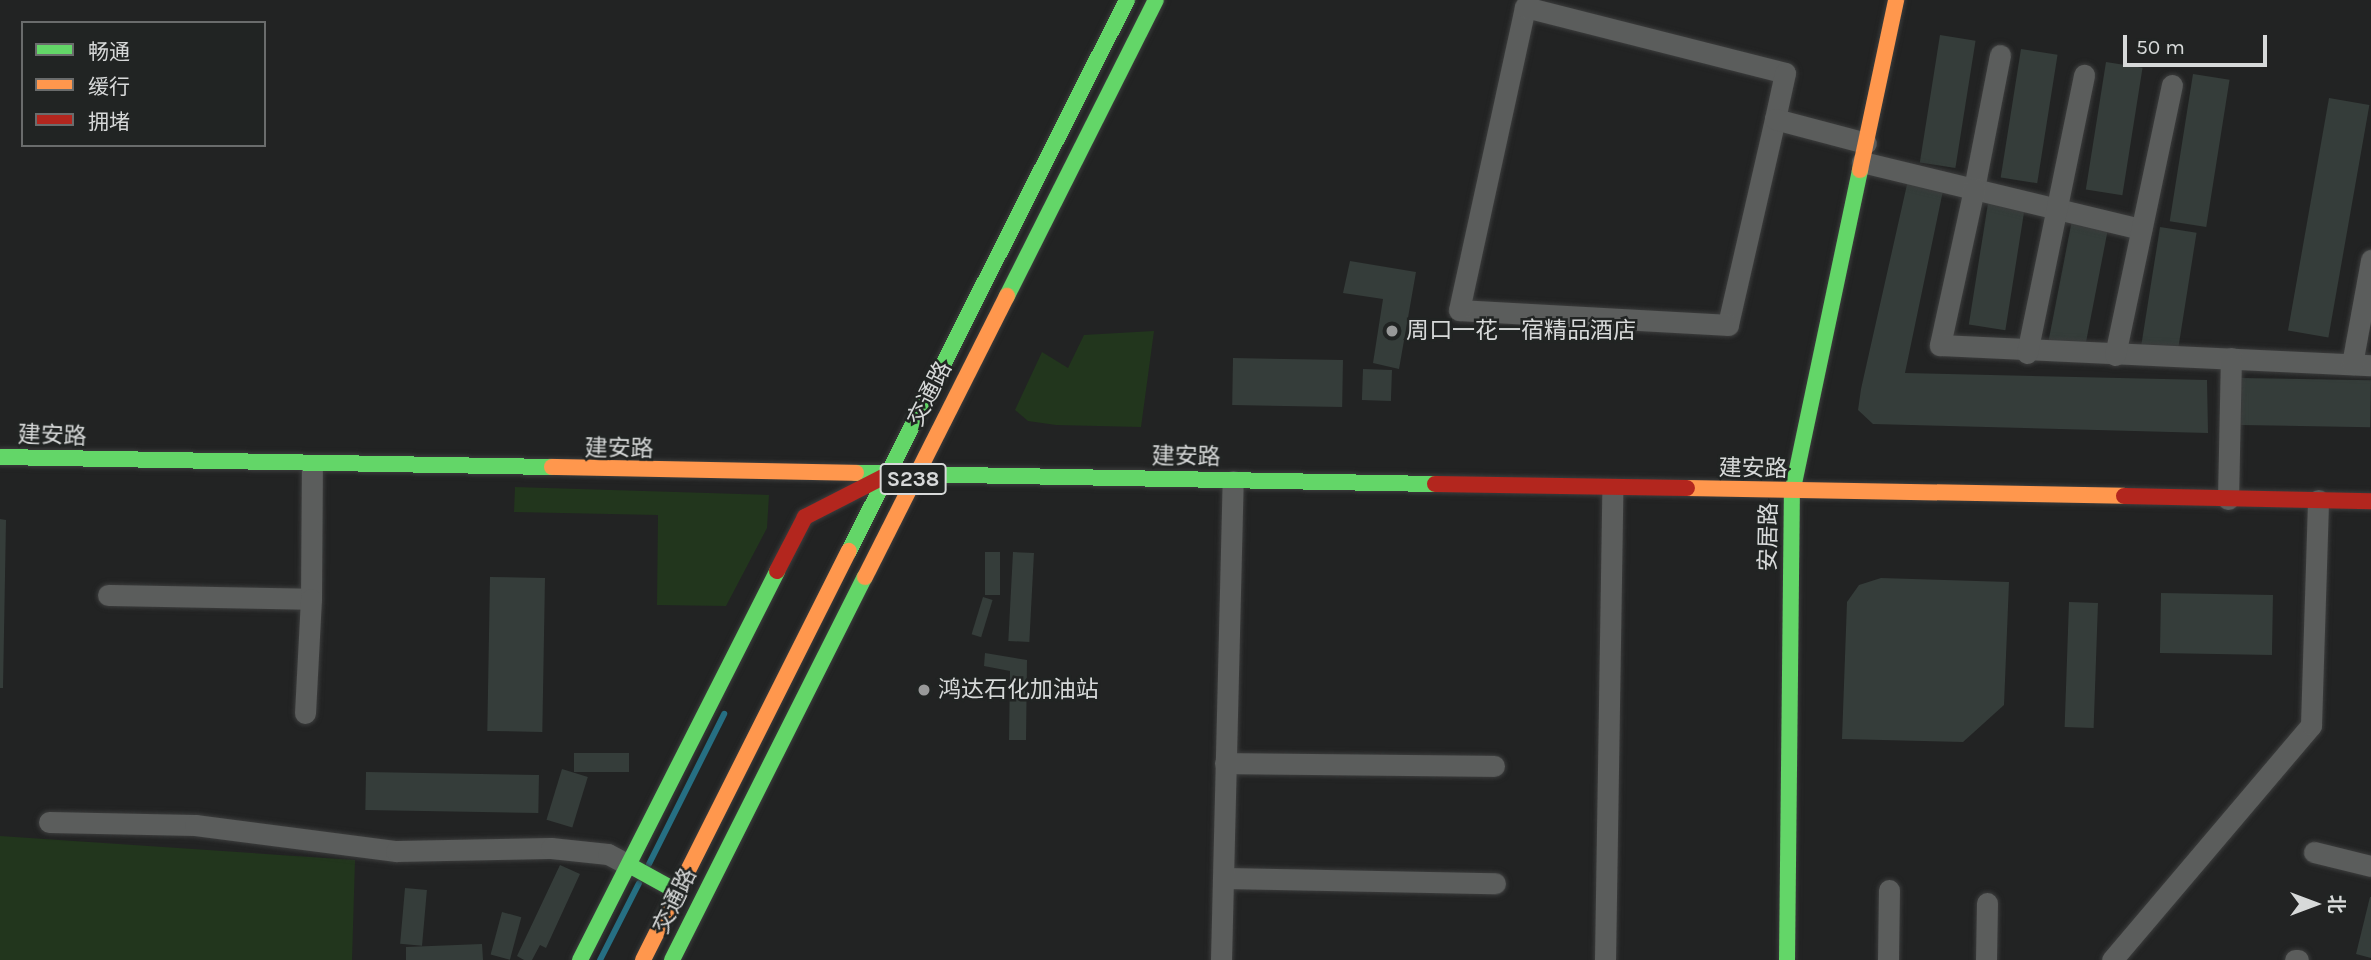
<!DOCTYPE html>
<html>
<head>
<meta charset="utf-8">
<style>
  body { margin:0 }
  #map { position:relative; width:2371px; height:960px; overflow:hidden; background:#222323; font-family:Karla,"Noto Sans SC",sans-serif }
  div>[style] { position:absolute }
  .green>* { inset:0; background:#22361d }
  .stream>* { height:6px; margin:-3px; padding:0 3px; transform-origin:3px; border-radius:3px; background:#266f83 }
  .building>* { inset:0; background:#353d3a; transform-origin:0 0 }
  .roads { filter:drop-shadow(0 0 2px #3c3d3d) drop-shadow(0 0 2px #3c3d3d) }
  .street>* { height:21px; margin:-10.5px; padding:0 10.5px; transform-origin:10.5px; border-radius:10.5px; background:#5b5d5c }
  .fast>* { height:16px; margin:-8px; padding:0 8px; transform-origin:8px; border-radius:8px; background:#63d668 }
  .slow>* { height:16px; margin:-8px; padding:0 8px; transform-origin:8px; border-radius:8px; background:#ff974d }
  .jam>* { height:16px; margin:-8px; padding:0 8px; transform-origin:8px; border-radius:8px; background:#b3261e }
  .dots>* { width:19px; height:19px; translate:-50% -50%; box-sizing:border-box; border:4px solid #212423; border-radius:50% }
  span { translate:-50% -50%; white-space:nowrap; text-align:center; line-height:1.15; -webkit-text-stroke:5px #212423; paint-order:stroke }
  .shield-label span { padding:2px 5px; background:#212423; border:2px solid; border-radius:5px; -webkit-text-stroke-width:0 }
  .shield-label { font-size:21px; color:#d7d9d9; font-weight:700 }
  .poi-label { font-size:23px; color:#d7d9d9 }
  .left { translate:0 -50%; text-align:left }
  .street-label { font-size:23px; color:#d7d9d9 }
  .legend { position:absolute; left:21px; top:21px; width:245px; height:126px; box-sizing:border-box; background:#212423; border:2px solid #6a6c6c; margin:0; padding:9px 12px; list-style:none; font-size:21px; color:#d7d9d9 }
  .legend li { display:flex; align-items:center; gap:14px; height:35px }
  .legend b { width:35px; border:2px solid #6a6c6c }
  .north { position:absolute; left:2280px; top:869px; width:70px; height:70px; -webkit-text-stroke:5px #212423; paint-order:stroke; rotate:90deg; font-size:19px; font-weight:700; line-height:28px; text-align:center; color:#d7d9d9 }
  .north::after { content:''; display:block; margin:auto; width:24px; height:32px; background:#d7d9d9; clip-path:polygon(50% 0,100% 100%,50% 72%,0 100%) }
  .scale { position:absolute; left:2123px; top:35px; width:144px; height:32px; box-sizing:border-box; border:4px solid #d7d9d9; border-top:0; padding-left:9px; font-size:21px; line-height:24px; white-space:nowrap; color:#d7d9d9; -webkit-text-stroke:5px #212423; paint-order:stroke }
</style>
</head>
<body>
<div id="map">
  <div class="green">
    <i style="clip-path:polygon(1154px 331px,1141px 427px,1056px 425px,1028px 421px,1015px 410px,1042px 352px,1068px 368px,1084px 335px)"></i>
    <i style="clip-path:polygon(515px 487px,769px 495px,767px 528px,726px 606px,657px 605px,658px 515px,514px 512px)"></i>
    <i style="clip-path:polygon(0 836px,355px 860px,352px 960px,0 960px)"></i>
  </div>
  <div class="stream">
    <i style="left:649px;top:864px;width:168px;rotate:-63.4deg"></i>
    <i style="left:600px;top:960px;width:86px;rotate:-63.1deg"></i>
  </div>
  <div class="building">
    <i style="left:1940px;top:35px;width:36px;height:129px;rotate:9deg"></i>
    <i style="left:2021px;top:49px;width:37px;height:130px;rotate:9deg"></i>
    <i style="left:2106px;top:62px;width:37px;height:129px;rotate:9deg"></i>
    <i style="left:2193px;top:74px;width:37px;height:149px;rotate:9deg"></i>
    <i style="left:2329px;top:98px;width:41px;height:236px;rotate:10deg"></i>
    <i style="clip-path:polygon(1908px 180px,1944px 186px,1905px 373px,2207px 380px,2208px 433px,1873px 424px,1858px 410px,1861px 389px)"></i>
    <i style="left:1989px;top:197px;width:37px;height:129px;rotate:9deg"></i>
    <i style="left:2073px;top:215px;width:37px;height:130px;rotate:11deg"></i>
    <i style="left:2160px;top:227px;width:37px;height:124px;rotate:9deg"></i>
    <i style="clip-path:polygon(1350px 261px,1416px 272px,1399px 369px,1373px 363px,1383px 299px,1343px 293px)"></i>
    <i style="left:1233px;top:358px;width:110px;height:47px;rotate:1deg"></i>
    <i style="left:1363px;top:369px;width:29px;height:31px;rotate:2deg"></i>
    <i style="left:2241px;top:378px;width:130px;height:47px;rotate:1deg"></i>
    <i style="clip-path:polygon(0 519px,6px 520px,3px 688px,0 688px)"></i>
    <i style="left:985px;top:552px;width:15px;height:43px"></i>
    <i style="left:1013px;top:552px;width:21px;height:89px;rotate:3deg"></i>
    <i style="left:490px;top:577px;width:55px;height:154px;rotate:1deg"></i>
    <i style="clip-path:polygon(1881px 578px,2009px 582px,2004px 705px,1963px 742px,1842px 739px,1847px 602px,1859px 585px)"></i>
    <i style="left:2161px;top:593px;width:112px;height:60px;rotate:1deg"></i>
    <i style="left:983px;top:597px;width:10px;height:39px;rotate:17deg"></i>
    <i style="left:2069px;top:602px;width:29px;height:125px;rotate:2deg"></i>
    <i style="clip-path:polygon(985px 653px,1027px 660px,1026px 740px,1009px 740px,1010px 671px,984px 666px)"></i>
    <i style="left:574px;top:753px;width:55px;height:19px"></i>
    <i style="left:562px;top:769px;width:27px;height:53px;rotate:17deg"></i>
    <i style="left:366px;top:772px;width:173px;height:38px;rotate:1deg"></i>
    <i style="clip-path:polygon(560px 865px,580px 874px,546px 948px,540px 945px,532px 960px,524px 960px,517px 956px)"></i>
    <i style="left:405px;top:888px;width:22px;height:56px;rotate:5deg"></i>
    <i style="clip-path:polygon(2370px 897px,2371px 897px,2371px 958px,2356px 954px)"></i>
    <i style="left:502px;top:912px;width:20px;height:44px;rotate:15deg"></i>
    <i style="clip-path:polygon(482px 944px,483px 960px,406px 960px,406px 947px)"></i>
  </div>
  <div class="roads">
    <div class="street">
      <i style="left:2000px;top:55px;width:136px;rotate:101deg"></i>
      <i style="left:1974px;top:189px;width:172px;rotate:13.5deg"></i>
      <i style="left:1775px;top:119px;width:211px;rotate:102.9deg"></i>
      <i style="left:1728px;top:325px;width:269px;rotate:-176.8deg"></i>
      <i style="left:1459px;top:310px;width:310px;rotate:-77.7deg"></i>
      <i style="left:1525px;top:7px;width:268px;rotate:14.2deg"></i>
      <i style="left:1785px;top:73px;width:47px;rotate:102.3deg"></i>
      <i style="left:1775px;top:119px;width:94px;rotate:14.8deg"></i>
      <i style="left:1862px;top:162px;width:115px;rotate:13.6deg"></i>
      <i style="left:1974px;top:189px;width:160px;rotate:102.3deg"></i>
      <i style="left:1940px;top:345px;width:431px;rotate:2.7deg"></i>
      <i style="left:2027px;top:353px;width:284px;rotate:-78.4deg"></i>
      <i style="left:2115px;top:355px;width:276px;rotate:-78.1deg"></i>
      <i style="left:2352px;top:364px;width:106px;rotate:-79.6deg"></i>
      <i style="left:2228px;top:499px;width:141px;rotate:-88.8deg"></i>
      <i style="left:108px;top:595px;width:203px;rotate:1.1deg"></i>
      <i style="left:311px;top:599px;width:134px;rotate:-89.6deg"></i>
      <i style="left:305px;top:713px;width:114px;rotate:-87deg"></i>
      <i style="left:1225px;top:763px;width:269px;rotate:0.6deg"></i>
      <i style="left:49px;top:822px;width:146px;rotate:1.2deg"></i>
      <i style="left:195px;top:825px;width:203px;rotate:7.4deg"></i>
      <i style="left:396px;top:851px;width:155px;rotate:-1.1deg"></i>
      <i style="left:551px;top:848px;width:57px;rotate:6deg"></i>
      <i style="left:608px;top:854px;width:24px;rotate:28deg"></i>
      <i style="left:2314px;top:852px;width:59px;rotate:13.8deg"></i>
      <i style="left:1223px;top:878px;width:272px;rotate:1.1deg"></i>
      <i style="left:1221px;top:960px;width:479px;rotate:-88.6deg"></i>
      <i style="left:1605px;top:960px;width:471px;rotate:-89.1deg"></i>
      <i style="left:1888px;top:960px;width:70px;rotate:-89.2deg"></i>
      <i style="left:1986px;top:960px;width:57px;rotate:-89deg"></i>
      <i style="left:2112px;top:960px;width:308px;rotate:-49.7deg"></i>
      <i style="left:2311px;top:725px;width:225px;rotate:-88.2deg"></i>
      <i style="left:2295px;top:960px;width:3px"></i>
    </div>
    <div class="fast">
      <i style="left:1007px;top:296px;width:331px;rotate:-63.3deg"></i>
      <i style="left:0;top:457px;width:552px;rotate:1.04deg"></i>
      <i style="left:856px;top:473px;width:579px;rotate:1.09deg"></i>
      <i style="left:849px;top:551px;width:617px;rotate:-63.23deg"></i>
      <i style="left:629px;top:865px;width:56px;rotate:28.9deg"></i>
      <i style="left:580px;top:960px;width:436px;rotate:-63.1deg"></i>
      <i style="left:672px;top:960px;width:429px;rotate:-63.3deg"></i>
      <i style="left:1787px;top:960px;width:467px;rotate:-89.4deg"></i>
      <i style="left:1792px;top:493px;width:330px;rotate:-78.1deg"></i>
    </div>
    <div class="slow">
      <i style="left:1860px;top:170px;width:174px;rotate:-78deg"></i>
      <i style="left:552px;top:467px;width:304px;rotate:1.1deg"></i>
      <i style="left:1687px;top:488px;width:437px;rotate:1deg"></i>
      <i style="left:865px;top:577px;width:315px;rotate:-63.2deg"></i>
      <i style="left:643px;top:960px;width:458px;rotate:-63.3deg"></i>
    </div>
    <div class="jam">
      <i style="left:1435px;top:484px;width:252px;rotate:0.9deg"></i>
      <i style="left:2124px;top:496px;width:247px;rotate:1.2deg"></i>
      <i style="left:777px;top:571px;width:61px;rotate:-62.6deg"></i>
      <i style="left:805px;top:517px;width:92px;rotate:-27.1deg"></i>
    </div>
  </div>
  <div class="dots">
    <i style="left:1392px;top:331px;background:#989999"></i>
    <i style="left:924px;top:690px;background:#989999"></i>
  </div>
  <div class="shield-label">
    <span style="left:913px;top:479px">S238</span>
  </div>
  <div class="poi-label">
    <span class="left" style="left:1406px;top:331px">周口一花一宿精品酒店</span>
    <span class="left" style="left:938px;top:690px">鸿达石化加油站</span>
  </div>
  <div class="street-label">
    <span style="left:930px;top:394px;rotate:-63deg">交通路</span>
    <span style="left:52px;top:436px;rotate:2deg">建安路</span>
    <span style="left:619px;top:449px;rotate:1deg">建安路</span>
    <span style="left:1186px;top:457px;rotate:1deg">建安路</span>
    <span style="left:1753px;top:469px;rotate:1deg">建安路</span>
    <span style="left:1769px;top:537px;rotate:-89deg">安居路</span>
    <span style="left:675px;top:901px;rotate:-64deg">交通路</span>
  </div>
  <ul class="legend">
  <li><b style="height:9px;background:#63d668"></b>畅通</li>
  <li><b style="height:9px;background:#ff974d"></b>缓行</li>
  <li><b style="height:9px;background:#b3261e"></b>拥堵</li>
  </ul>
  <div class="north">北</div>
  <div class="scale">50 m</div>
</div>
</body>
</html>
